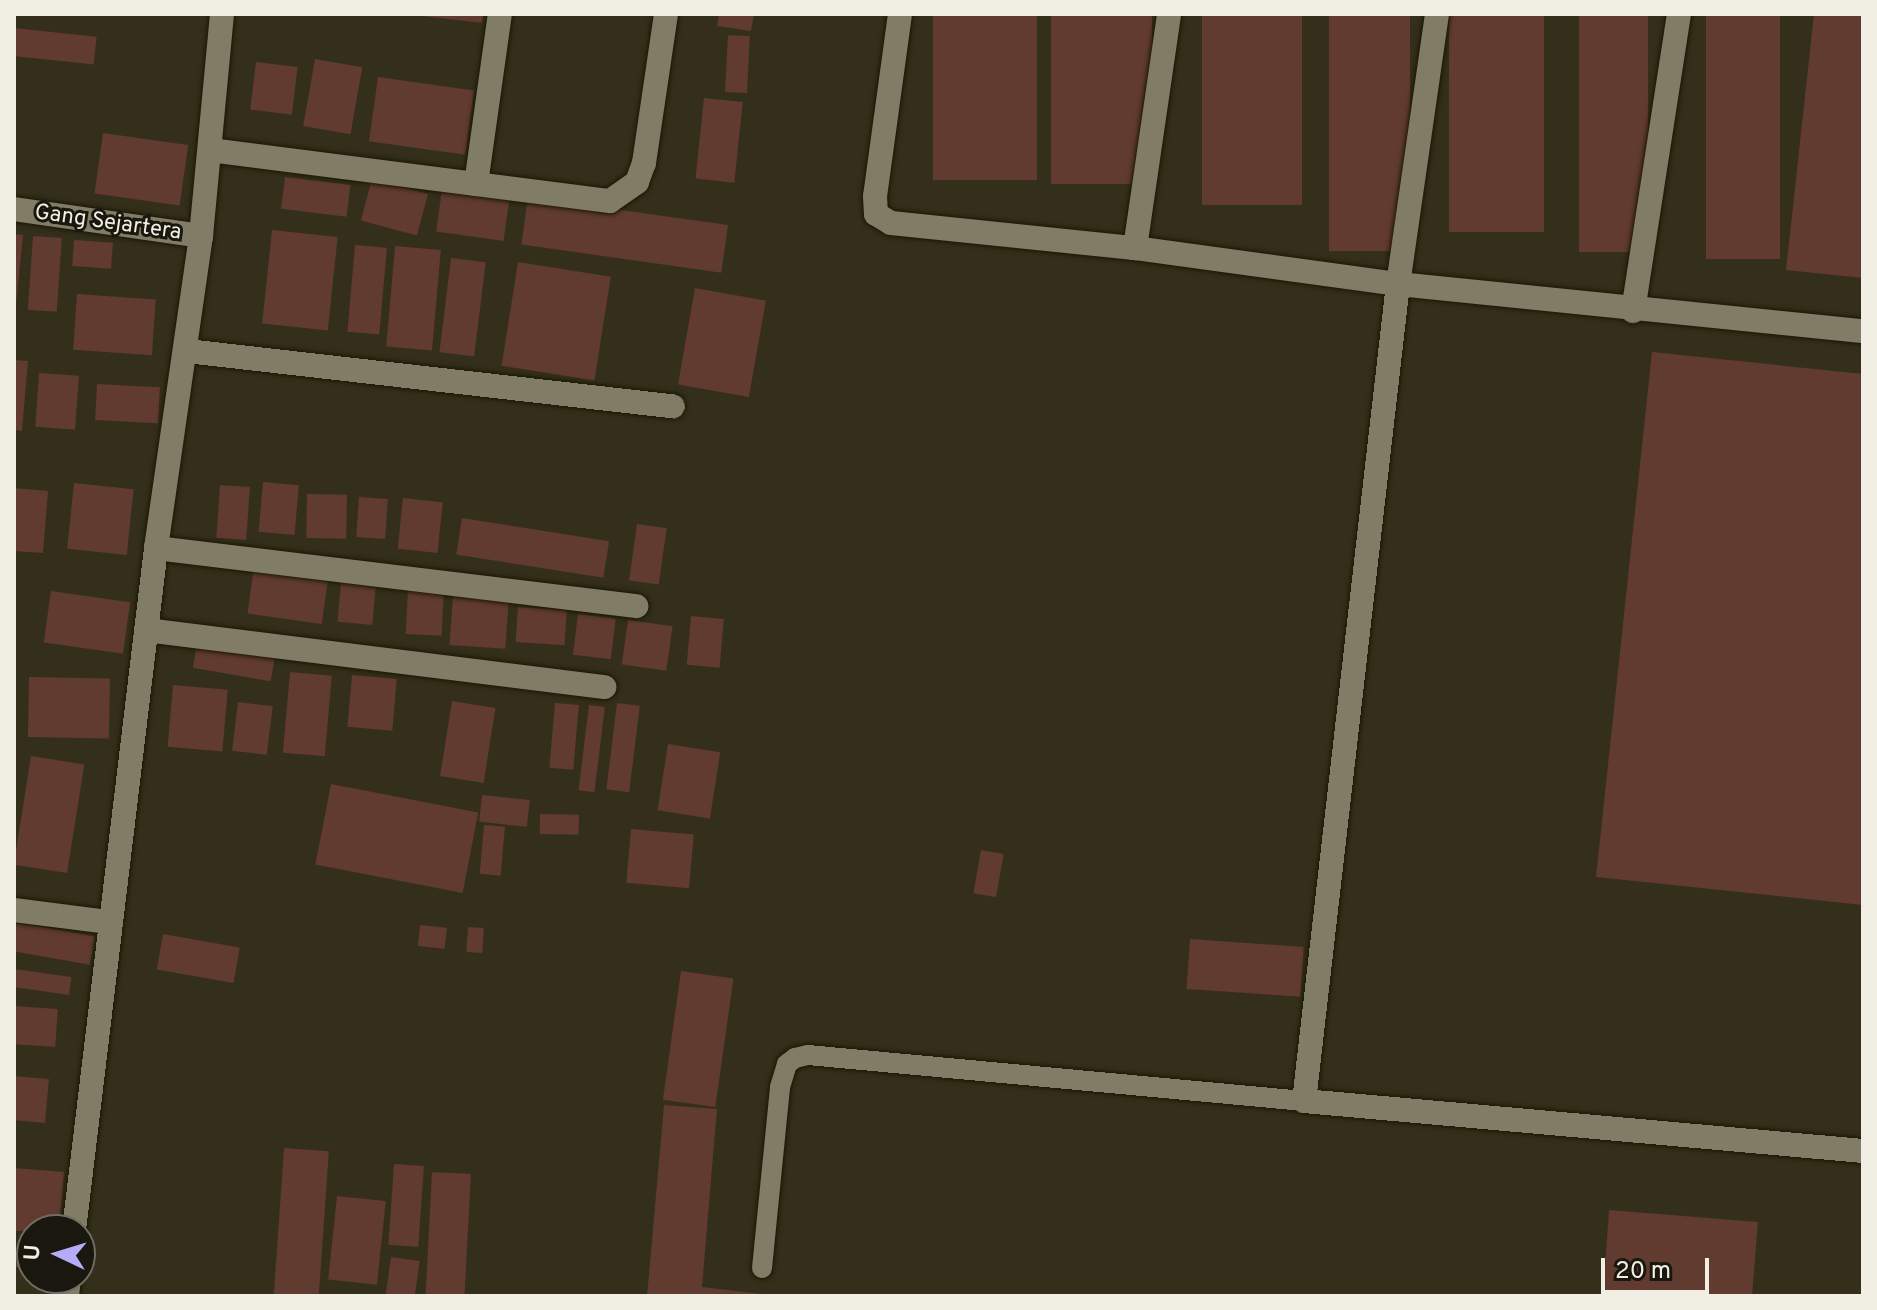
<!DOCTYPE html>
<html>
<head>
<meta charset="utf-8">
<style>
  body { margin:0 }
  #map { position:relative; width:1877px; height:1310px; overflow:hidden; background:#332f1b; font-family:Overpass,sans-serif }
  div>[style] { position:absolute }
  .building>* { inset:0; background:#613a30; transform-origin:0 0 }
  .roads { filter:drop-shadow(0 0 2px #1b1704) drop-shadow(0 0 2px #1b1704) }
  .lane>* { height:20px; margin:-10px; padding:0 10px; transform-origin:10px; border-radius:10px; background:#807c66 }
  .street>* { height:24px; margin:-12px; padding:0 12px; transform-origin:12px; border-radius:12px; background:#807c66 }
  span { translate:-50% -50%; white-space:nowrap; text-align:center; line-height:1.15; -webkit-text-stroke:6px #19170e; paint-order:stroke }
  .street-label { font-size:22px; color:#f1efe3 }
  .frame { position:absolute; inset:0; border:16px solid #f1efe3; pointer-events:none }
  .north { position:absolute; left:16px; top:1214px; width:80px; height:80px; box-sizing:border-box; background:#19170e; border:2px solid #6f6d63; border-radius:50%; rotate:274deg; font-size:22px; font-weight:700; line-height:32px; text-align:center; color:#f1efe3 }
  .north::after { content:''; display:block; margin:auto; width:28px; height:36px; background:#b5acf8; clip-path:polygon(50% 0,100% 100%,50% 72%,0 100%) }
  .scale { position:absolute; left:1601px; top:1258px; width:108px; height:36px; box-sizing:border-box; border:4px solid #f1efe3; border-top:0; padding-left:10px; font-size:24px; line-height:28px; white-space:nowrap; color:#f1efe3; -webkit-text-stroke:6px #19170e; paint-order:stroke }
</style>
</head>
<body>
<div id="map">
  <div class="building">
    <i style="clip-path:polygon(406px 14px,483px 14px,482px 23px)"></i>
    <i style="clip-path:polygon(719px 14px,754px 14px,751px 31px,717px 26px)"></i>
    <i style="left:933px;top:14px;width:104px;height:166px"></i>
    <i style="left:1051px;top:14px;width:101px;height:170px"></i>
    <i style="left:1202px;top:14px;width:100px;height:191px"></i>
    <i style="left:1329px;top:14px;width:81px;height:237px"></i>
    <i style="left:1449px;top:14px;width:95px;height:218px"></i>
    <i style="left:1579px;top:14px;width:69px;height:238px"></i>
    <i style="left:1706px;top:14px;width:74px;height:245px"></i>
    <i style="clip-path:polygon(1814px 14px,1863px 14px,1863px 278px,1786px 270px)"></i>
    <i style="left:14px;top:28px;width:83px;height:28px;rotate:6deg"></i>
    <i style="left:728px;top:35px;width:22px;height:57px;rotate:3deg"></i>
    <i style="left:315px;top:59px;width:48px;height:68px;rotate:10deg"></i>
    <i style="left:256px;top:62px;width:42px;height:48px;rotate:7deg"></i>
    <i style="left:378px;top:77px;width:97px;height:65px;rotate:8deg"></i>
    <i style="left:704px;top:98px;width:39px;height:81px;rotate:6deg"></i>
    <i style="left:103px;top:133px;width:86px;height:61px;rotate:8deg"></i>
    <i style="left:285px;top:177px;width:66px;height:32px;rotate:7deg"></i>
    <i style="left:372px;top:179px;width:58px;height:43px;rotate:15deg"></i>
    <i style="left:442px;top:190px;width:68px;height:42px;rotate:8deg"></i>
    <i style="left:528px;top:197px;width:202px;height:48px;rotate:8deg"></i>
    <i style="left:272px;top:230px;width:66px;height:94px;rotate:6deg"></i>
    <i style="clip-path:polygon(14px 234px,23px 235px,16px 305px,14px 305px)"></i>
    <i style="left:33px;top:236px;width:29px;height:74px;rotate:4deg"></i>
    <i style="left:74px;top:240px;width:39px;height:26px;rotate:4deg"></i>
    <i style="left:355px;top:245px;width:32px;height:87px;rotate:5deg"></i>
    <i style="left:395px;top:246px;width:46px;height:101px;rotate:5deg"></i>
    <i style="left:451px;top:258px;width:35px;height:95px;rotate:7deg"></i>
    <i style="left:518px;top:262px;width:94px;height:105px;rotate:9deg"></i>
    <i style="left:695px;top:288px;width:72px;height:98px;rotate:10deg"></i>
    <i style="left:77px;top:294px;width:79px;height:56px;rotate:4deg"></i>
    <i style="clip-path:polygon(1652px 352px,1863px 374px,1863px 905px,1596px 877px)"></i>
    <i style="clip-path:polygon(14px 360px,28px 361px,22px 431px,14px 430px)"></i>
    <i style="left:39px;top:373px;width:40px;height:54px;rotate:4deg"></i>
    <i style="left:97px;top:384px;width:63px;height:36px;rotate:3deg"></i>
    <i style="left:263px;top:482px;width:36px;height:50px;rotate:5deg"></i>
    <i style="left:74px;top:483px;width:60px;height:66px;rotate:6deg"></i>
    <i style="left:220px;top:485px;width:30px;height:53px;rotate:4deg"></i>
    <i style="clip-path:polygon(14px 488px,48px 491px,43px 553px,14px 551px)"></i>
    <i style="left:307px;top:494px;width:40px;height:44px;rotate:1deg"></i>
    <i style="left:359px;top:497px;width:29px;height:40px;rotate:4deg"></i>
    <i style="left:403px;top:498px;width:40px;height:51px;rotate:6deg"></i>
    <i style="left:462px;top:518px;width:149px;height:37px;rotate:9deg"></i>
    <i style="left:637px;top:524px;width:30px;height:57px;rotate:8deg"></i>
    <i style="left:254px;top:567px;width:75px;height:47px;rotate:8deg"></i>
    <i style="left:341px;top:582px;width:35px;height:40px;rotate:5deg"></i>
    <i style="left:408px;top:589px;width:36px;height:45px;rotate:3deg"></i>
    <i style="left:51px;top:591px;width:80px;height:52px;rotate:8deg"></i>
    <i style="left:453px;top:595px;width:56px;height:50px;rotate:4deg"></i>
    <i style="left:518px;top:607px;width:49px;height:35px;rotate:4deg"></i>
    <i style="left:578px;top:614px;width:38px;height:41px;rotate:7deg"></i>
    <i style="left:691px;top:616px;width:33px;height:49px;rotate:5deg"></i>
    <i style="left:628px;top:620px;width:45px;height:45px;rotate:8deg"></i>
    <i style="left:197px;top:644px;width:79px;height:24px;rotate:10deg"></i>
    <i style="left:290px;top:672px;width:42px;height:81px;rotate:5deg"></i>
    <i style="left:352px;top:675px;width:45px;height:52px;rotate:5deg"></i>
    <i style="left:29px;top:677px;width:81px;height:60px;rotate:1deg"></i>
    <i style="left:173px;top:685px;width:55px;height:62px;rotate:5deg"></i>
    <i style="left:452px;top:701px;width:44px;height:76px;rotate:9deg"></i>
    <i style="left:238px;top:702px;width:35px;height:49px;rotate:7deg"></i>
    <i style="left:555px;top:703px;width:24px;height:65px;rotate:5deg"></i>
    <i style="left:617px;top:703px;width:23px;height:87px;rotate:7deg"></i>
    <i style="left:589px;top:705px;width:16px;height:86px;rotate:7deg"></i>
    <i style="left:668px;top:744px;width:53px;height:67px;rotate:9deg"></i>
    <i style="left:31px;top:756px;width:54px;height:110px;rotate:9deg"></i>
    <i style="left:331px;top:784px;width:150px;height:82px;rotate:11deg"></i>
    <i style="left:482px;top:795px;width:48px;height:27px;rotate:6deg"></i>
    <i style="left:540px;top:814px;width:39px;height:20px;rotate:1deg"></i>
    <i style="left:484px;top:825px;width:21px;height:49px;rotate:5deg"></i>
    <i style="left:631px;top:829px;width:63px;height:54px;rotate:5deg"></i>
    <i style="left:981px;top:850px;width:23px;height:44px;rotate:10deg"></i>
    <i style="left:14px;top:922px;width:82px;height:29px;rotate:10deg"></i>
    <i style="left:420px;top:925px;width:27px;height:21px;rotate:6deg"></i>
    <i style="left:468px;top:927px;width:16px;height:25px;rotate:4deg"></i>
    <i style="left:163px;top:934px;width:78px;height:36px;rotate:10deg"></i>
    <i style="left:1190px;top:939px;width:114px;height:50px;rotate:4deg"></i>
    <i style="left:14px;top:969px;width:58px;height:18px;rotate:8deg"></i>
    <i style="left:681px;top:971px;width:53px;height:130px;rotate:8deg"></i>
    <i style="left:14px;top:1006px;width:44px;height:38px;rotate:4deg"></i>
    <i style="left:14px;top:1076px;width:35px;height:44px;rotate:5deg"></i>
    <i style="clip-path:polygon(664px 1105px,717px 1109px,702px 1287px,780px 1296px,647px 1296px)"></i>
    <i style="left:284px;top:1148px;width:45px;height:148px;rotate:4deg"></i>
    <i style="left:394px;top:1164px;width:30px;height:81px;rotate:4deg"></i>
    <i style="clip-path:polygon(14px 1168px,64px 1172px,59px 1230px,14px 1231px)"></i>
    <i style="left:432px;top:1172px;width:39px;height:124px;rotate:3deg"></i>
    <i style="left:337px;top:1196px;width:49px;height:84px;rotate:6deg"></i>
    <i style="clip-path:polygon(1609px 1210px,1758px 1222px,1752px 1296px,1603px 1296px)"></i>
    <i style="clip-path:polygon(14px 1246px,32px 1248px,32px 1269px,14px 1267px)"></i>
    <i style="left:391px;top:1257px;width:29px;height:39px;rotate:8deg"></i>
  </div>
  <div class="roads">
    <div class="lane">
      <i style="left:762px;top:1268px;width:182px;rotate:-84.3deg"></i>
      <i style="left:780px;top:1087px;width:24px;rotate:-73deg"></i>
      <i style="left:787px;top:1064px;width:10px;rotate:-37deg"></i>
      <i style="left:795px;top:1058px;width:13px;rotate:-13deg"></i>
      <i style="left:808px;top:1055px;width:498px;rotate:5.3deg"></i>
    </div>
    <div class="street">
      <i style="left:900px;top:14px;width:184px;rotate:97.8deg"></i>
      <i style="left:875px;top:196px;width:18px;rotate:87deg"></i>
      <i style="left:876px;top:214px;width:17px;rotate:31deg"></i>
      <i style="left:891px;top:223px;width:245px;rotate:5.9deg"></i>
      <i style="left:1135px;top:248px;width:265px;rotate:7.8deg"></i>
      <i style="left:1398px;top:284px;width:822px;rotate:96.56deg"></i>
      <i style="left:1304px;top:1101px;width:561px;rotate:5.11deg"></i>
      <i style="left:1437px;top:14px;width:273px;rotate:98.2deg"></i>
      <i style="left:1398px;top:284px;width:467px;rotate:5.8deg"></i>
      <i style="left:210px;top:150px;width:403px;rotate:7.3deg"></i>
      <i style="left:610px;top:201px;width:33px;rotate:-35deg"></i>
      <i style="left:637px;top:182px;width:20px;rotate:-70deg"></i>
      <i style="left:644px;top:163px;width:151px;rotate:-81.6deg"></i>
      <i style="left:476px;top:184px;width:172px;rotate:-82deg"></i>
      <i style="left:14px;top:209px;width:189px;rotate:8.2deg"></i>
      <i style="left:1135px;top:248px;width:236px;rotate:-81.7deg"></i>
      <i style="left:1633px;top:311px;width:301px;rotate:-81.2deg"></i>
      <i style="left:187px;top:351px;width:489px;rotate:6.5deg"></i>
      <i style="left:156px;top:548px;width:484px;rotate:6.9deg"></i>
      <i style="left:146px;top:630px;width:462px;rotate:7.1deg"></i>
      <i style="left:14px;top:910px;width:96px;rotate:7.2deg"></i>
      <i style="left:74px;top:1230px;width:687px;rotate:-83.14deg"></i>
      <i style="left:156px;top:548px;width:315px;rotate:-81.8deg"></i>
      <i style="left:201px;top:236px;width:223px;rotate:-84.6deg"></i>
      <i style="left:67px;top:1296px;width:18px;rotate:-84deg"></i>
    </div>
  </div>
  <div class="street-label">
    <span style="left:108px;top:223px;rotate:8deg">Gang Sejartera</span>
  </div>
  <div class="frame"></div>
  <div class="north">U</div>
  <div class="scale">20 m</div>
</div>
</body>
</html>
